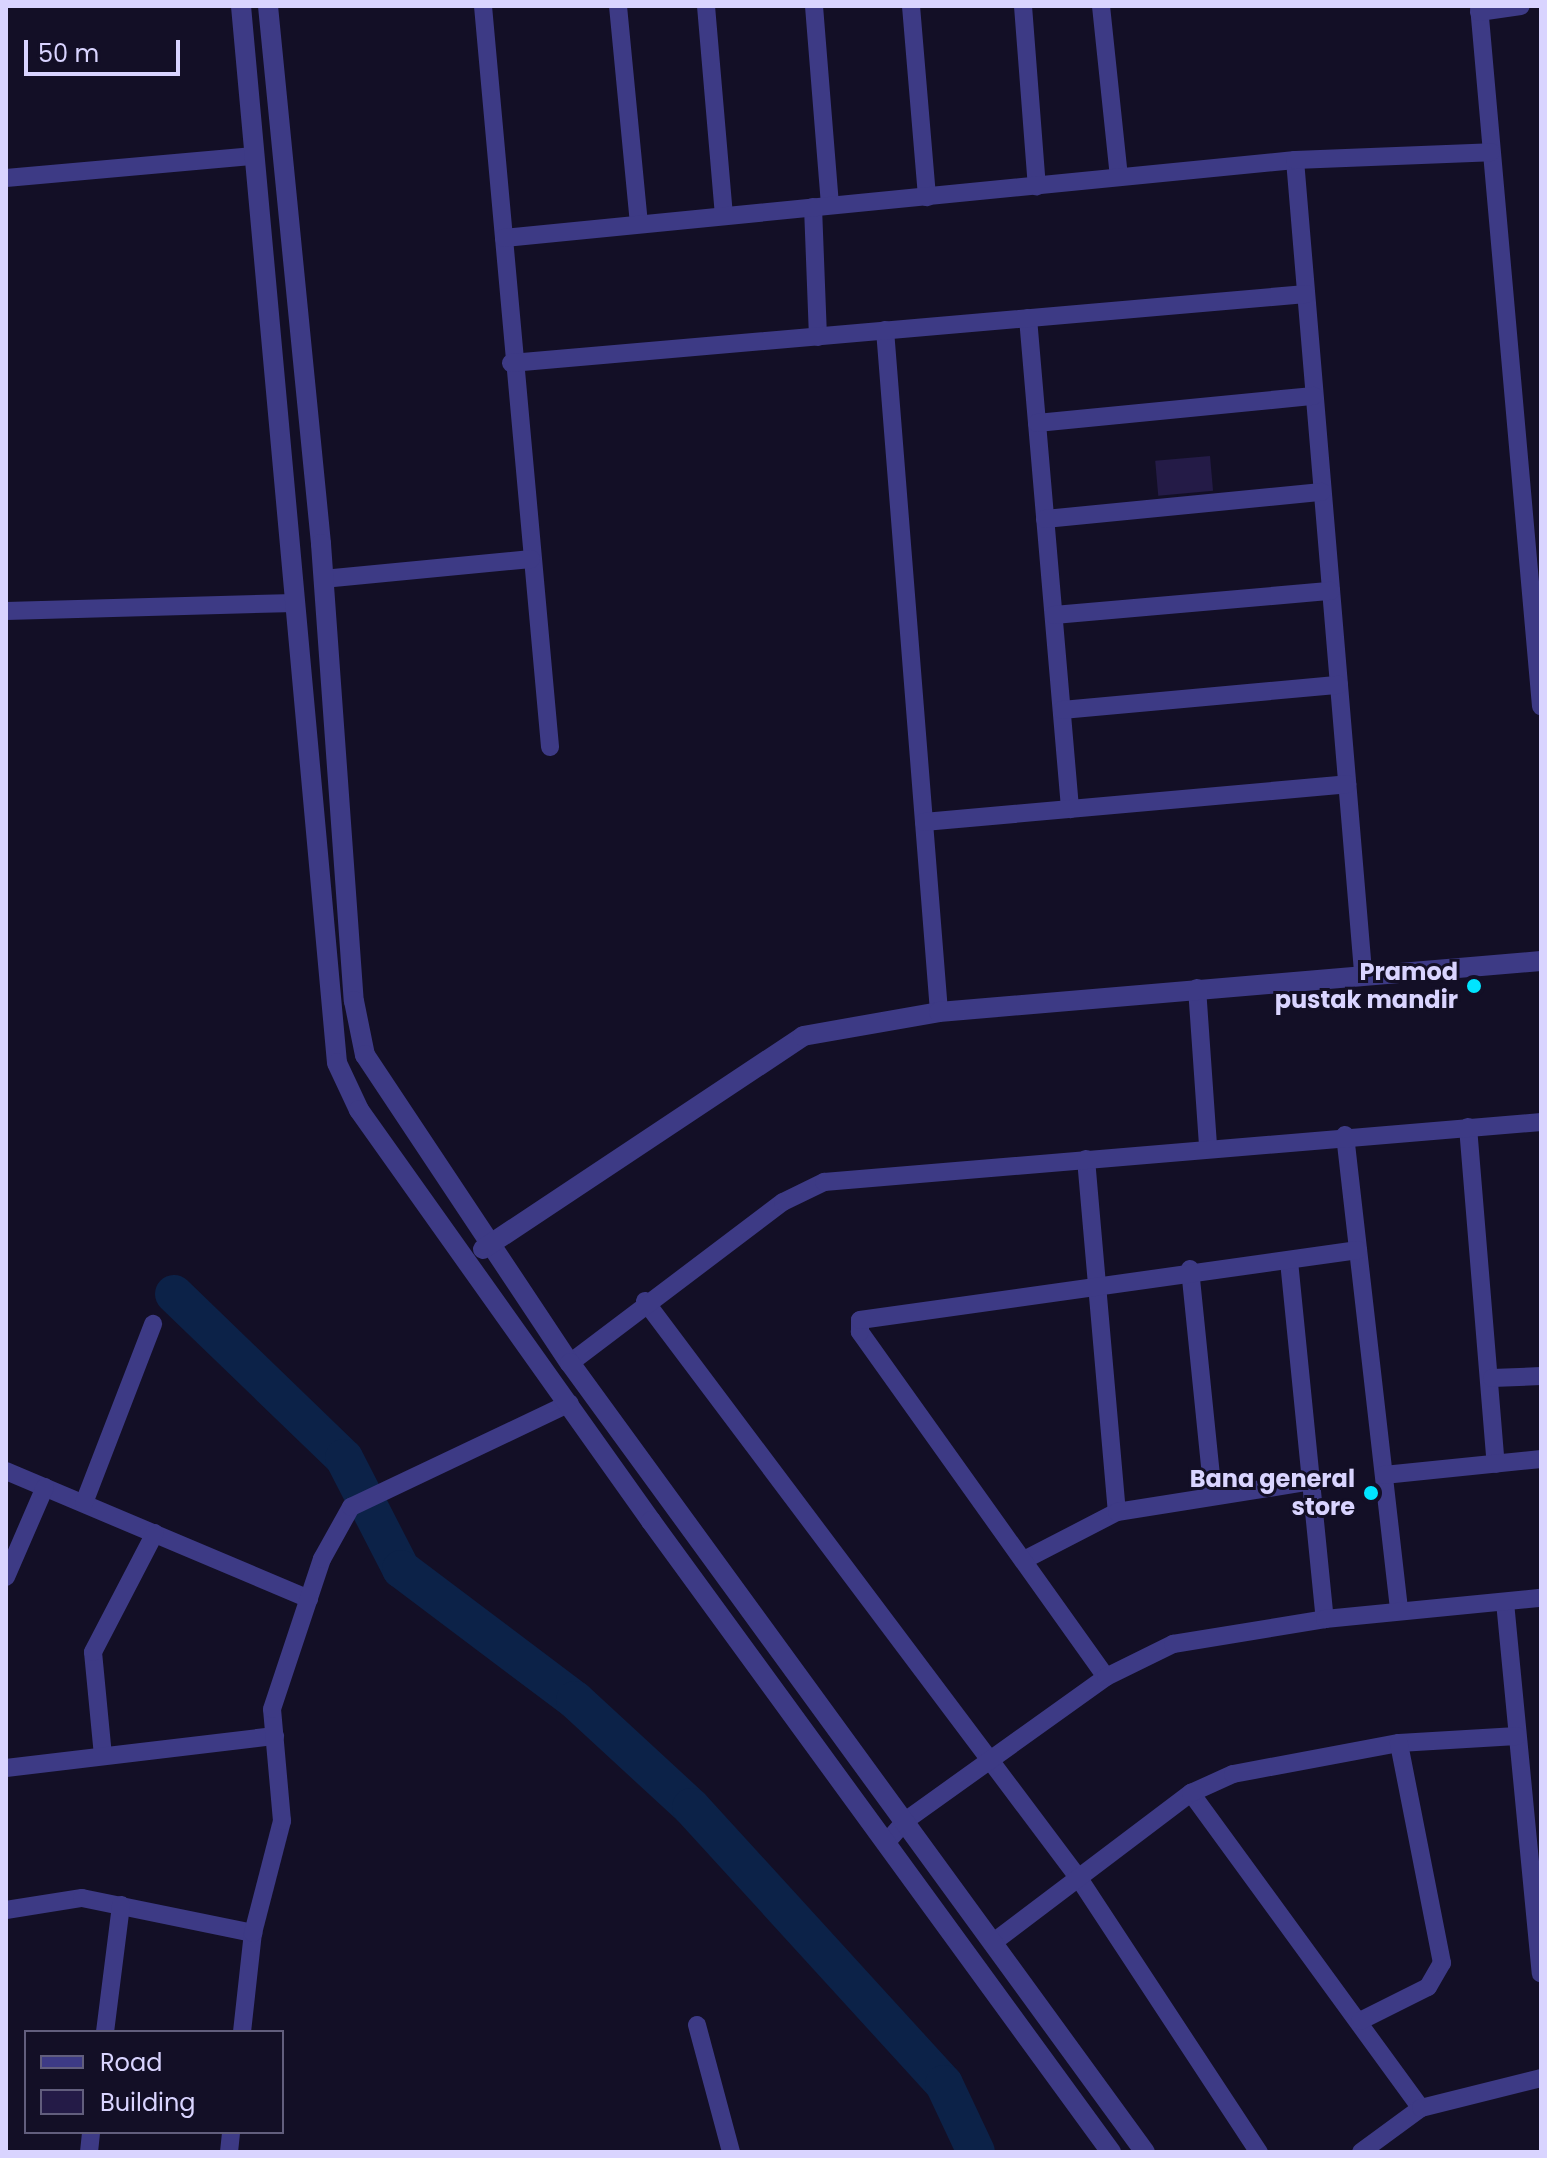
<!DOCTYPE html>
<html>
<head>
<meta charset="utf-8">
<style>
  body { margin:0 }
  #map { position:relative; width:1547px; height:2158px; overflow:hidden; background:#130f26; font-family:Poppins,sans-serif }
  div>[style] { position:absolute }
  .river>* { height:38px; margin:-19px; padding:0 19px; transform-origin:19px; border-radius:19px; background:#0c2248 }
  .building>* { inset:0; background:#241b47; transform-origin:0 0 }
  .minor>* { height:18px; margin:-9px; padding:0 9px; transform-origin:9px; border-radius:9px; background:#3d3a85 }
  .tertiary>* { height:20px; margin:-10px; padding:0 10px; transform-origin:10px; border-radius:10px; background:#3d3a85 }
  .dots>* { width:22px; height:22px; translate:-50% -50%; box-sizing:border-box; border:4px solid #130f26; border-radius:50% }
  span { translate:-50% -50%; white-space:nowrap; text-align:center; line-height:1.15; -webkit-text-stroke:6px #130f26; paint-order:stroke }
  .poi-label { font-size:24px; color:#d9d4ff; font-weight:700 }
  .right { translate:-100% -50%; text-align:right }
  .frame { position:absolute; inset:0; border:8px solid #d9d4ff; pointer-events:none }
  .legend { position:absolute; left:24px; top:2030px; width:260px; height:104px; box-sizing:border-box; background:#130f26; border:2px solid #625e7d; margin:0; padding:10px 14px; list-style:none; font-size:24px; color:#d9d4ff }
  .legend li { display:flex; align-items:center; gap:16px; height:40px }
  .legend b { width:40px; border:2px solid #625e7d }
  .scale { position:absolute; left:24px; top:40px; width:156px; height:36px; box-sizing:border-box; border:4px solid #d9d4ff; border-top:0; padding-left:10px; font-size:24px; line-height:28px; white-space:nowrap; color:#d9d4ff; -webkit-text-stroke:6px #130f26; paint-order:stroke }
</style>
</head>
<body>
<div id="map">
  <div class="river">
    <i style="left:174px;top:1294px;width:236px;rotate:44deg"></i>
    <i style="left:344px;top:1458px;width:125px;rotate:62.8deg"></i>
    <i style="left:401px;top:1569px;width:218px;rotate:37deg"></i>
    <i style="left:575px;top:1700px;width:158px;rotate:42.7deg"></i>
    <i style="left:691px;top:1807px;width:375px;rotate:47.6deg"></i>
    <i style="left:944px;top:2084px;width:75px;rotate:64.8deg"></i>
  </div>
  <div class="building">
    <i style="left:1210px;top:456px;width:35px;height:55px;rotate:85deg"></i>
  </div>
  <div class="minor">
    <i style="left:483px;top:6px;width:744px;rotate:84.83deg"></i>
    <i style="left:618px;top:6px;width:218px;rotate:84.5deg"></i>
    <i style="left:706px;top:6px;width:210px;rotate:85.1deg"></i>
    <i style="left:814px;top:6px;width:199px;rotate:85.4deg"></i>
    <i style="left:911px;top:6px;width:192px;rotate:85.2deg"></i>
    <i style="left:1023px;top:6px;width:181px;rotate:85.6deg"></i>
    <i style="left:1101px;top:6px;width:172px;rotate:84deg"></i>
    <i style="left:1479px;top:6px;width:703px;rotate:84.94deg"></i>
    <i style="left:1479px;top:12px;width:42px;rotate:-8.1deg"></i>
    <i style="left:1295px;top:160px;width:815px;rotate:85.21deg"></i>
    <i style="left:6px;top:178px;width:249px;rotate:-5.1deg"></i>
    <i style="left:813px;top:207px;width:130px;rotate:87.8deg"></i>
    <i style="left:504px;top:238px;width:795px;rotate:-5.63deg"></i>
    <i style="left:1295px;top:160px;width:196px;rotate:-2.3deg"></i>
    <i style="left:1028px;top:318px;width:493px;rotate:85.1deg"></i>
    <i style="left:885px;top:330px;width:684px;rotate:85.47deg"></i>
    <i style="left:511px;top:363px;width:798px;rotate:-4.96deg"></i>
    <i style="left:1037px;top:423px;width:278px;rotate:-5.6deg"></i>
    <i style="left:1045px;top:519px;width:278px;rotate:-5.6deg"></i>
    <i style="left:323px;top:579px;width:209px;rotate:-5.5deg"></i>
    <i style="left:6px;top:611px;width:289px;rotate:-1.6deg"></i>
    <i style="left:1054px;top:615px;width:278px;rotate:-5deg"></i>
    <i style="left:1062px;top:710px;width:278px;rotate:-5.2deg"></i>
    <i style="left:924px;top:822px;width:425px;rotate:-5.1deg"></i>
    <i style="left:1197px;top:988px;width:158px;rotate:86deg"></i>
    <i style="left:1468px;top:1127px;width:338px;rotate:85.3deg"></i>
    <i style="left:1345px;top:1135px;width:478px;rotate:83.5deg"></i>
    <i style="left:1086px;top:1159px;width:354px;rotate:85deg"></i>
    <i style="left:1289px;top:1261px;width:360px;rotate:84.3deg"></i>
    <i style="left:1190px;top:1269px;width:228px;rotate:84.2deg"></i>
    <i style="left:645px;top:1301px;width:724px;rotate:53.08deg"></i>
    <i style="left:1080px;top:1880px;width:326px;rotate:56.7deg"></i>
    <i style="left:570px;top:1363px;width:267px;rotate:-37.1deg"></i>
    <i style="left:783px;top:1202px;width:46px;rotate:-26deg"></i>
    <i style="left:824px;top:1182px;width:720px;rotate:-4.78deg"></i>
    <i style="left:1492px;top:1378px;width:49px;rotate:-2.3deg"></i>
    <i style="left:6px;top:1471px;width:329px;rotate:22.9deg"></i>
    <i style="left:1384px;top:1475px;width:158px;rotate:-5.8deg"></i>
    <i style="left:84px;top:1503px;width:192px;rotate:-68.9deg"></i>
    <i style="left:1024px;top:1560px;width:105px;rotate:-27.3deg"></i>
    <i style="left:1117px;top:1512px;width:192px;rotate:-9deg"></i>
    <i style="left:6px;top:1577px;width:98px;rotate:-66.6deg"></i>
    <i style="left:1505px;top:1602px;width:373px;rotate:84.5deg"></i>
    <i style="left:1106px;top:1677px;width:424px;rotate:-125.5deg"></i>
    <i style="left:860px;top:1332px;width:12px;rotate:-90deg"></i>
    <i style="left:860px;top:1320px;width:503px;rotate:-8deg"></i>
    <i style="left:103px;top:1756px;width:104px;rotate:-95.5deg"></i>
    <i style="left:93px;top:1652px;width:134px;rotate:-62.5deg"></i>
    <i style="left:6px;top:1768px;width:271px;rotate:-6.8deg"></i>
    <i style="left:1191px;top:1793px;width:390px;rotate:53.9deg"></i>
    <i style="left:886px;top:1843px;width:29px;rotate:-49deg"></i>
    <i style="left:905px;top:1821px;width:247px;rotate:-35.6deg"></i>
    <i style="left:1106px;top:1677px;width:75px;rotate:-26.2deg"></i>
    <i style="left:1173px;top:1644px;width:154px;rotate:-9.3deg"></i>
    <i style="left:1325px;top:1619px;width:217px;rotate:-5.6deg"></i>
    <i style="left:6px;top:1910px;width:77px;rotate:-9deg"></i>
    <i style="left:82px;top:1898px;width:175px;rotate:11.6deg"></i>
    <i style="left:995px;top:1941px;width:246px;rotate:-37.1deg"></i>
    <i style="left:1191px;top:1793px;width:46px;rotate:-24.3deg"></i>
    <i style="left:1233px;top:1774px;width:169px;rotate:-10.6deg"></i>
    <i style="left:1399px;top:1743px;width:118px;rotate:-3.4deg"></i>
    <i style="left:1360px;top:2021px;width:76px;rotate:-26.6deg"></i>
    <i style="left:1428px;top:1987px;width:28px;rotate:-60deg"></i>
    <i style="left:1442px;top:1963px;width:224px;rotate:-101.1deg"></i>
    <i style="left:697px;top:2025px;width:131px;rotate:75deg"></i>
    <i style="left:105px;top:2032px;width:128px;rotate:-82.8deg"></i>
    <i style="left:242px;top:2032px;width:100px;rotate:-83.7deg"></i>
    <i style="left:253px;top:1933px;width:116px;rotate:-75.5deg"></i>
    <i style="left:282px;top:1821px;width:112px;rotate:-95.1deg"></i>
    <i style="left:272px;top:1709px;width:158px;rotate:-71.6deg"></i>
    <i style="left:322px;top:1559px;width:60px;rotate:-60.9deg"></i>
    <i style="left:351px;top:1507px;width:242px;rotate:-25.4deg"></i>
    <i style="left:89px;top:2152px;width:20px;rotate:-84deg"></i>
    <i style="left:229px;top:2152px;width:20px;rotate:-84deg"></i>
    <i style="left:1361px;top:2152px;width:74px;rotate:-36.3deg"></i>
    <i style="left:1421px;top:2108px;width:124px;rotate:-14deg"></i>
  </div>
  <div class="tertiary">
    <i style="left:241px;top:6px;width:1061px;rotate:84.81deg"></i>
    <i style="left:337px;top:1063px;width:52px;rotate:64.9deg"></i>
    <i style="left:359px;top:1110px;width:504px;rotate:54.61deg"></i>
    <i style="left:651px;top:1521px;width:781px;rotate:53.91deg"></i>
    <i style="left:268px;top:6px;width:541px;rotate:84.37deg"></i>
    <i style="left:321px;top:544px;width:458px;rotate:85.9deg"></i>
    <i style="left:354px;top:1001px;width:55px;rotate:78.5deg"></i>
    <i style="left:365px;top:1055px;width:370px;rotate:56.4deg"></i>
    <i style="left:570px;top:1363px;width:976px;rotate:53.92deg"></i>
    <i style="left:483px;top:1249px;width:384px;rotate:-33.6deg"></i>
    <i style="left:803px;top:1036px;width:138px;rotate:-10deg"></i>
    <i style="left:939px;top:1012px;width:604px;rotate:-4.84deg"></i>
  </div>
  <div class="dots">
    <i style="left:1474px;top:986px;background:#00e5ff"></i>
    <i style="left:1371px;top:1493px;background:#00e5ff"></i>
  </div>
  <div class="poi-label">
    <span class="right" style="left:1458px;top:986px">Pramod<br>pustak mandir</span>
    <span class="right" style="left:1355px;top:1493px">Bana general<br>store</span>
  </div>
  <div class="frame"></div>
  <ul class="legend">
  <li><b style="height:10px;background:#3d3a85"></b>Road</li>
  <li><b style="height:22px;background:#241b47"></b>Building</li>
  </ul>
  <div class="scale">50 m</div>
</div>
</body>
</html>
